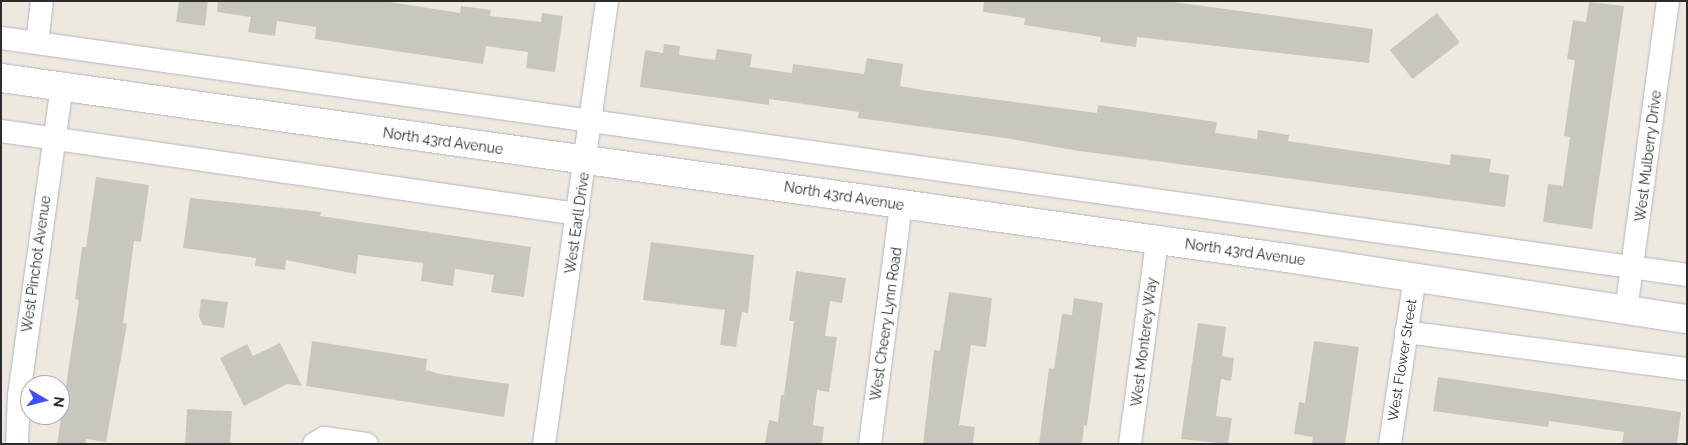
<!DOCTYPE html>
<html>
<head>
<meta charset="utf-8">
<style>
  body { margin:0 }
  #map { position:relative; width:1688px; height:445px; overflow:hidden; background:#eee9df; font-family:Raleway,sans-serif }
  div>[style] { position:absolute }
  .building>* { inset:0; background:#c9c7bd; transform-origin:0 0 }
  .roads { filter:drop-shadow(0 0 1px #b2b4c0) drop-shadow(0 0 1px #b2b4c0) }
  .street>* { height:22px; margin:-11px; padding:0 11px; transform-origin:11px; border-radius:11px; background:#fff }
  .secondary>* { height:28px; margin:-14px; padding:0 14px; transform-origin:14px; border-radius:14px; background:#fff }
  span { translate:-50% -50%; white-space:nowrap; text-align:center; line-height:1.15; -webkit-text-stroke:5px #fff; paint-order:stroke }
  .street-label { font-size:14px; color:#2c2c2c }
  .frame { position:absolute; inset:0; border:2px solid #2c2c2c; pointer-events:none }
  .north { position:absolute; left:20px; top:375px; width:50px; height:50px; box-sizing:border-box; background:#fff; border:1px solid #ababab; border-radius:50%; rotate:98deg; font-size:14px; font-weight:700; line-height:20px; text-align:center; color:#2c2c2c }
  .north::after { content:''; display:block; margin:auto; width:18px; height:22px; background:#3d50fd; clip-path:polygon(50% 0,100% 100%,50% 72%,0 100%) }
</style>
</head>
<body>
<div id="map">
  <div class="building">
    <i style="clip-path:polygon(179px 1px,208px 1px,205px 26px,176px 22px)"></i>
    <i style="clip-path:polygon(218px 1px,383px 1px,460px 13px,461px 6px,491px 10px,490px 16px,541px 22px,542px 13px,563px 16px,555px 72px,526px 68px,528px 52px,486px 46px,483px 64px,315px 39px,316px 27px,277px 21px,275px 36px,248px 32px,251px 17px,217px 12px)"></i>
    <i style="clip-path:polygon(984px 1px,1166px 1px,1373px 29px,1369px 63px,1137px 37px,1136px 47px,1100px 42px,1101px 37px,1024px 25px,1025px 18px,983px 12px)"></i>
    <i style="clip-path:polygon(1589px 2px,1624px 6px,1592px 229px,1543px 222px,1548px 184px,1563px 186px,1570px 137px,1564px 136px,1575px 60px,1567px 59px,1573px 20px,1586px 22px)"></i>
    <i style="left:1437px;top:13px;width:37px;height:60px;rotate:52deg"></i>
    <i style="clip-path:polygon(664px 44px,680px 46px,679px 55px,715px 60px,717px 49px,752px 54px,750px 67px,792px 73px,793px 64px,864px 74px,867px 58px,903px 64px,900px 86px,922px 90px,1097px 113px,1098px 105px,1217px 122px,1215px 133px,1257px 139px,1258px 130px,1289px 135px,1288px 141px,1450px 165px,1451px 154px,1491px 159px,1489px 172px,1509px 175px,1505px 207px,1079px 151px,1005px 138px,858px 118px,859px 112px,769px 99px,769px 105px,640px 87px,645px 50px,663px 53px)"></i>
    <i style="clip-path:polygon(96px 177px,149px 185px,141px 242px,134px 241px,123px 323px,127px 324px,106px 442px,86px 439px,86px 444px,57px 444px,79px 300px,75px 299px,82px 247px,86px 247px)"></i>
    <i style="clip-path:polygon(190px 198px,321px 212px,320px 216px,531px 247px,524px 297px,491px 292px,494px 275px,455px 269px,453px 286px,421px 281px,423px 263px,358px 255px,356px 274px,286px 260px,285px 270px,255px 266px,256px 258px,183px 248px)"></i>
    <i style="clip-path:polygon(651px 242px,754px 255px,748px 313px,742px 312px,736px 347px,720px 345px,725px 310px,643px 300px)"></i>
    <i style="clip-path:polygon(796px 271px,846px 278px,842px 303px,830px 301px,825px 336px,837px 337px,829px 392px,817px 390px,813px 425px,824px 427px,822px 444px,765px 444px,769px 420px,778px 422px,781px 395px,784px 395px,794px 321px,789px 321px)"></i>
    <i style="clip-path:polygon(949px 292px,992px 298px,986px 347px,971px 345px,959px 425px,975px 427px,973px 444px,923px 444px,934px 350px,940px 351px)"></i>
    <i style="clip-path:polygon(1074px 298px,1103px 303px,1087px 426px,1084px 425px,1082px 444px,1039px 444px,1049px 368px,1054px 369px,1062px 314px,1072px 315px)"></i>
    <i style="clip-path:polygon(201px 299px,228px 302px,224px 328px,203px 325px,199px 317px)"></i>
    <i style="clip-path:polygon(1198px 323px,1226px 327px,1222px 356px,1234px 358px,1231px 381px,1221px 379px,1216px 416px,1232px 418px,1228px 444px,1181px 439px)"></i>
    <i style="clip-path:polygon(312px 341px,427px 359px,426px 370px,439px 374px,509px 384px,504px 417px,306px 386px)"></i>
    <i style="clip-path:polygon(1314px 341px,1359px 347px,1345px 444px,1312px 444px,1313px 437px,1294px 434px,1299px 402px,1305px 403px)"></i>
    <i style="clip-path:polygon(280px 343px,302px 386px,287px 384px,244px 406px,220px 358px,247px 344px,253px 356px)"></i>
    <i style="clip-path:polygon(1438px 377px,1681px 412px,1677px 444px,1622px 444px,1624px 432px,1549px 421px,1548px 427px,1433px 411px)"></i>
    <i style="left:187px;top:409px;width:45px;height:35px;rotate:3deg"></i>
  </div>
  <div class="roads">
    <div class="street">
      <i style="left:1px;top:38px;width:1703px;rotate:8deg"></i>
      <i style="left:37px;top:43px;width:42px;rotate:-83.2deg"></i>
      <i style="left:1px;top:131px;width:583px;rotate:8.19deg"></i>
      <i style="left:1626px;top:311px;width:313px;rotate:-82.3deg"></i>
      <i style="left:1406px;top:332px;width:283px;rotate:7.5deg"></i>
      <i style="left:17px;top:444px;width:49px;rotate:-87.7deg"></i>
      <i style="left:19px;top:395px;width:312px;rotate:-82.1deg"></i>
      <i style="left:314px;top:444px;width:12px;rotate:-31deg"></i>
      <i style="left:324px;top:438px;width:43px;rotate:7.9deg"></i>
      <i style="left:544px;top:444px;width:447px;rotate:-81.9deg"></i>
      <i style="left:870px;top:444px;width:241px;rotate:-82.6deg"></i>
      <i style="left:1130px;top:444px;width:205px;rotate:-82.4deg"></i>
      <i style="left:1390px;top:444px;width:170px;rotate:-81.5deg"></i>
    </div>
    <div class="secondary">
      <i style="left:1px;top:78px;width:1299px;rotate:7.97deg"></i>
      <i style="left:1287px;top:258px;width:405px;rotate:8.7deg"></i>
    </div>
  </div>
  <div class="street-label">
    <span style="left:443px;top:141px;rotate:8deg">North 43rd Avenue</span>
    <span style="left:1648px;top:156px;rotate:-83deg">West Mulberry Drive</span>
    <span style="left:844px;top:196px;rotate:9deg">North 43rd Avenue</span>
    <span style="left:577px;top:223px;rotate:-82deg">West Earll Drive</span>
    <span style="left:1245px;top:252px;rotate:8deg">North 43rd Avenue</span>
    <span style="left:36px;top:264px;rotate:-82deg">West Pinchot Avenue</span>
    <span style="left:886px;top:324px;rotate:-82deg">West Cheery Lynn Road</span>
    <span style="left:1144px;top:342px;rotate:-83deg">West Monterey Way</span>
    <span style="left:1402px;top:360px;rotate:-81deg">West Flower Street</span>
  </div>
  <div class="frame"></div>
  <div class="north">N</div>
</div>
</body>
</html>
